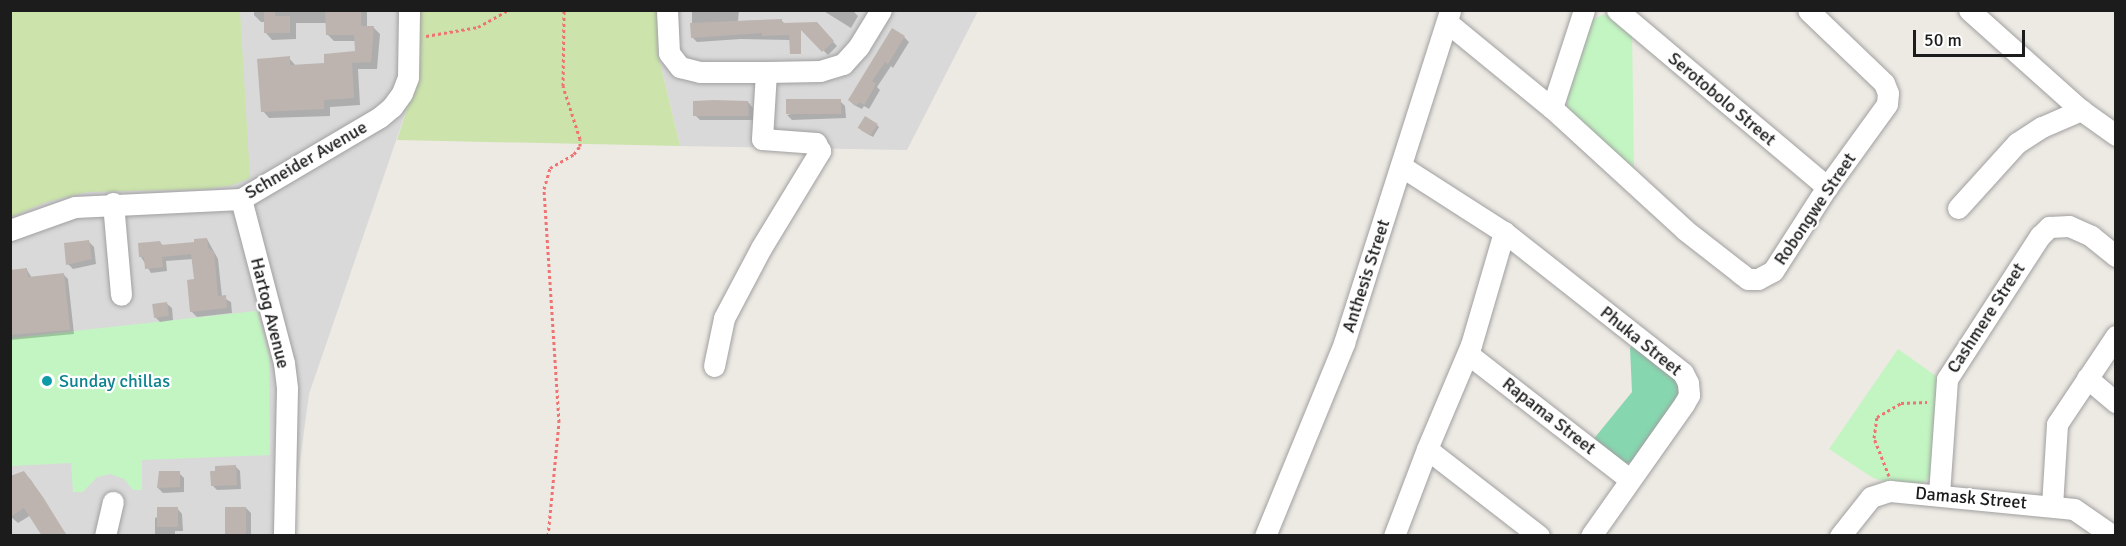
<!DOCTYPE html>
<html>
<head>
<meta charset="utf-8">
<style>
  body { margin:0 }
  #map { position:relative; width:2126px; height:546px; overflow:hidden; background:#ede9e3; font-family:Signika,sans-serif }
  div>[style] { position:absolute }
  .residential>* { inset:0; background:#dad9d9 }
  .grass>* { inset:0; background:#cce4ac }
  .park>* { inset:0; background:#c3f5c2 }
  .pitch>* { inset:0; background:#86d7b0 }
  .shadow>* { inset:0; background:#0003 }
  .building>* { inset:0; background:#bdb4b0; transform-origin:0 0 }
  .path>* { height:3px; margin-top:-1.5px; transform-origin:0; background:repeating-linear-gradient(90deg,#ef7372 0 3px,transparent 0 6px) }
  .roads { filter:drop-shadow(0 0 2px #a0a0a0) drop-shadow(0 0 2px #a0a0a0) }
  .minor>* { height:21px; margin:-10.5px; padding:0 10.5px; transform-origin:10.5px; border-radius:10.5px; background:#fff }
  .dots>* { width:16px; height:16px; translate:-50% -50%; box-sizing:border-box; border:3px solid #fff; border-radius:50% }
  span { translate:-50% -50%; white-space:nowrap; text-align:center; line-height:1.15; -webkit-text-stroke:4.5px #fff; paint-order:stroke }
  .street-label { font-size:18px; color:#1c1c1c }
  .culture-label { font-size:18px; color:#0d838f }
  .left { translate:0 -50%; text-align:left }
  .frame { position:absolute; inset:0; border:12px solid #1c1c1c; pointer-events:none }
  .scale { position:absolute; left:1913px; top:30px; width:112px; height:27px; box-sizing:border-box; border:3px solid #1c1c1c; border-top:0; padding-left:8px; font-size:18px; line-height:21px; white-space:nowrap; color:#1c1c1c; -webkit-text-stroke:4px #fff; paint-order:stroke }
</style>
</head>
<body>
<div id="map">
  <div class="residential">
    <i style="clip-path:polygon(10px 11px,415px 11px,412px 94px,309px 394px,290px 535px,11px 535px)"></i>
    <i style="clip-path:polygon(657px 11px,978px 11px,907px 150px,680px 146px,657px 50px)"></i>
  </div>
  <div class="grass">
    <i style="clip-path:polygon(11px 10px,240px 11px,250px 178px,232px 185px,208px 189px,87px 192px,46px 202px,11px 217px)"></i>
    <i style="clip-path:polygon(415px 11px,657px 11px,657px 50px,680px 146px,397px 140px,416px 81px)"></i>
  </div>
  <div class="park">
    <i style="clip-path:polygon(1602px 15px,1611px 15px,1632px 30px,1634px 168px,1571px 117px,1567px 105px,1566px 89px,1587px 23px)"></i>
    <i style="clip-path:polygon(257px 311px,269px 357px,270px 455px,142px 460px,142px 490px,133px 490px,124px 479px,110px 474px,97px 477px,83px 492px,73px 492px,71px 463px,11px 466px,11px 338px)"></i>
    <i style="clip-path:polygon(1898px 349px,1936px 376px,1939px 383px,1932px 473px,1925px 482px,1916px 485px,1895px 484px,1873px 478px,1829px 449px)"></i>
  </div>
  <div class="pitch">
    <i style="clip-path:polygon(1635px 342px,1677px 379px,1679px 396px,1632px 462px,1623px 464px,1592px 441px,1632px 392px,1630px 348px)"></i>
  </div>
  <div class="shadow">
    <i style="clip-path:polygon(254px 10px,367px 10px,367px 27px,373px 27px,380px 34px,377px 69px,358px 69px,360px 105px,330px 107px,330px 116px,269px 118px,263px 111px,289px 58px,296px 66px,326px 64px,356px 53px,356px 41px,334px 41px,327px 34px,327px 23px,296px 23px,296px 39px,272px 40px,266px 33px,266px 22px,261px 22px,254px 15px)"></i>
    <i style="clip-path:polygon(692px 10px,739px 10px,738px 21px,781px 20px,786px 25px,792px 24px,790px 40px,741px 39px,697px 42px,692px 37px)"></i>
    <i style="clip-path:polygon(822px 10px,852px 10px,858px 16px,851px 28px)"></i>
    <i style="clip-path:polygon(818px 26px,837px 46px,828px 55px,811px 38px)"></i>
    <i style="clip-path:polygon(904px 37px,909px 42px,893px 68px,891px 66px,877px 87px,880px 90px,869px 109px,864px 106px,862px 109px,854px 105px,849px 100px)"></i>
    <i style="clip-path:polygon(840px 101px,845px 106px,846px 118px,792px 120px,787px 115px)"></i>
    <i style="clip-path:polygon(748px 102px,753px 108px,753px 120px,700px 120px,695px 115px)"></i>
    <i style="clip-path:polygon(877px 125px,879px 127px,873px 137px,861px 130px)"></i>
    <i style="clip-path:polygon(207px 239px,218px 259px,222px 297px,231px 302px,232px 313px,197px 317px,192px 312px,195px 280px,193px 259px,166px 261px,167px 271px,151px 273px,141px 257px,160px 242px,164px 247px,196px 244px)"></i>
    <i style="clip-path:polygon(89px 242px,94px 247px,96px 264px,73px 269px,68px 264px)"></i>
    <i style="clip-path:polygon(27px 270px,32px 278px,63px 274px,68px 279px,74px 334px,10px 340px,10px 271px)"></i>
    <i style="clip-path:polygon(166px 303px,172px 308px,173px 320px,160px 322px,155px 317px)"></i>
    <i style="clip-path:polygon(235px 466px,240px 471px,241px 489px,217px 490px,212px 485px)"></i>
    <i style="clip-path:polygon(24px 473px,31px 480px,67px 536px,44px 536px,31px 515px,18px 523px,10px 516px)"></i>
    <i style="clip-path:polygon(179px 473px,184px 478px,184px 492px,163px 493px,158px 488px)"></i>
    <i style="clip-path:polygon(177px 508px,182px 514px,183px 531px,175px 531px,175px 536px,155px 536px,155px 518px)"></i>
    <i style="clip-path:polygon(246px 508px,251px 513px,251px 536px,227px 536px)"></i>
  </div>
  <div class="building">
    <i style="clip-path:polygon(264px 10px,275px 10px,275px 16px,290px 16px,290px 33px,264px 33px)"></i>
    <i style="clip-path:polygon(325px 10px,361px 10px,361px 26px,374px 26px,371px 62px,352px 63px,354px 98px,324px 100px,324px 109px,261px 112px,257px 59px,290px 56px,290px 65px,324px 63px,324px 54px,355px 51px,354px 35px,326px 35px)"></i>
    <i style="clip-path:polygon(782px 19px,782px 23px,817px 22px,834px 41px,822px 52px,801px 30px,801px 54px,790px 54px,789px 35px,762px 36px,762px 33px,691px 38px,690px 23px)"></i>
    <i style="clip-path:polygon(892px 28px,905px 36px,888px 64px,885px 62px,872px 81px,876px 84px,864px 105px,859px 102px,856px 106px,848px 100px)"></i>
    <i style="left:841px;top:99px;width:15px;height:55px;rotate:90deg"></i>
    <i style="clip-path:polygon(714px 100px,748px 101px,749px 116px,693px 116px,693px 101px)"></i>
    <i style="left:865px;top:116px;width:15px;height:14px;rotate:32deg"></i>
    <i style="clip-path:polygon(207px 238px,208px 248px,214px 252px,218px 296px,226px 295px,227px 308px,190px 312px,187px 280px,194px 279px,191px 254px,162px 257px,163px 267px,145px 269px,144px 257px,139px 257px,138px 243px,160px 241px,161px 245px,194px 242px,194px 239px)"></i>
    <i style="clip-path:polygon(89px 240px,92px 259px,66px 265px,64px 243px)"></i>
    <i style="clip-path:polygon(27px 268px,28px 277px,64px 273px,70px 330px,10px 335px,10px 270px)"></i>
    <i style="left:167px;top:302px;width:14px;height:15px;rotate:82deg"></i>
    <i style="clip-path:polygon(236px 465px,237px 485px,211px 486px,210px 471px,215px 471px,215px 466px)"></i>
    <i style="clip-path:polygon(24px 471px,43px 497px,67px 536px,42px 536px,24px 508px,10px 517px,10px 476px)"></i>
    <i style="clip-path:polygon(159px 471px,180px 471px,180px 487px,157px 488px)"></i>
    <i style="left:157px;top:507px;width:21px;height:20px"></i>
    <i style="left:225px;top:507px;width:21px;height:29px"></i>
  </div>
  <div class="path">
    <i style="left:426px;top:36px;width:53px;rotate:-9.8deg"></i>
    <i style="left:478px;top:27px;width:35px;rotate:-29deg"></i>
    <i style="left:1889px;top:476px;width:41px;rotate:-111.5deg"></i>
    <i style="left:1874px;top:438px;width:21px;rotate:-82deg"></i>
    <i style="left:1877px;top:417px;width:28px;rotate:-30deg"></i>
    <i style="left:1901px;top:403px;width:26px;rotate:-2deg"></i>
    <i style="left:548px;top:536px;width:115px;rotate:-84.5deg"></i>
    <i style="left:559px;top:422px;width:233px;rotate:-93.7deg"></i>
    <i style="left:544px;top:189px;width:22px;rotate:-74deg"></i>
    <i style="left:550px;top:168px;width:28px;rotate:-30deg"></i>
    <i style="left:574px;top:154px;width:10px;rotate:-53deg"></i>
    <i style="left:580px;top:146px;width:7px;rotate:-90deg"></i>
    <i style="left:580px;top:139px;width:56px;rotate:-107.8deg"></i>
    <i style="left:563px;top:86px;width:76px;rotate:-89.2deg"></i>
  </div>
  <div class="roads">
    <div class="minor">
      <i style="left:667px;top:10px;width:43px;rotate:87.3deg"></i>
      <i style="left:669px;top:53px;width:18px;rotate:52deg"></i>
      <i style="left:680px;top:67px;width:21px;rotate:14deg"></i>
      <i style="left:700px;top:72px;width:66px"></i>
      <i style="left:766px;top:72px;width:54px;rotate:-1.1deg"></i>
      <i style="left:820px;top:71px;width:24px;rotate:-17deg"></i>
      <i style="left:843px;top:64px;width:24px;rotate:-48deg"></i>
      <i style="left:859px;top:46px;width:42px;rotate:-58.6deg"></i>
      <i style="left:1617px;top:10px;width:275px;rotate:40.1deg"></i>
      <i style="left:1969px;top:10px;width:150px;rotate:41.8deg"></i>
      <i style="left:2081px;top:110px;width:43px;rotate:35.5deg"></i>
      <i style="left:1448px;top:23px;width:134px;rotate:39.3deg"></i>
      <i style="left:1552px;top:108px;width:180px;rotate:42.5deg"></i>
      <i style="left:1685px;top:230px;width:70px;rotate:38deg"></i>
      <i style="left:1740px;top:273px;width:10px;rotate:37deg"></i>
      <i style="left:1748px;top:279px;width:10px"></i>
      <i style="left:1758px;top:279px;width:17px;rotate:-28deg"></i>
      <i style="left:1773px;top:271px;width:100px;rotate:-57.3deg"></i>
      <i style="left:1827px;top:187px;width:102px;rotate:-54.1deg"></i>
      <i style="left:1887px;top:104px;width:11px;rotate:-85deg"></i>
      <i style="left:1888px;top:93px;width:11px;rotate:-112deg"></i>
      <i style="left:1884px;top:83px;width:105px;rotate:-136.2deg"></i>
      <i style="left:1552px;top:108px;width:103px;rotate:-71.9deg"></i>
      <i style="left:1401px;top:166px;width:122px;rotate:32.7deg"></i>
      <i style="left:1504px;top:232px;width:228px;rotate:38.2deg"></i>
      <i style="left:1683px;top:373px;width:11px;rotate:63deg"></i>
      <i style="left:1688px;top:383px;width:12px;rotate:85deg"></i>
      <i style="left:1689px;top:395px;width:10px;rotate:119deg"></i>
      <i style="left:1684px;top:404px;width:161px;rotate:125.2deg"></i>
      <i style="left:241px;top:199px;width:170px;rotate:75.3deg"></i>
      <i style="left:284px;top:363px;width:26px;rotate:83deg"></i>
      <i style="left:287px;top:389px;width:147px;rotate:91.2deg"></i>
      <i style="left:113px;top:203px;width:92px;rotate:85deg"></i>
      <i style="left:1958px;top:208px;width:88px;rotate:-47.8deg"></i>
      <i style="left:2017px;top:143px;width:30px;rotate:-33deg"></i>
      <i style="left:2042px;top:127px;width:43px;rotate:-23.6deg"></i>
      <i style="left:10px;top:230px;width:69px;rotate:-19.5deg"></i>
      <i style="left:75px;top:207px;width:166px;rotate:-2.8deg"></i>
      <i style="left:241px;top:199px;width:161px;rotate:-30.5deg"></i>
      <i style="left:380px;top:117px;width:16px;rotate:-40deg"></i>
      <i style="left:392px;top:107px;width:17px;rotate:-54deg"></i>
      <i style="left:402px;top:93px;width:17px;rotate:-69deg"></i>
      <i style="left:408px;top:77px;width:67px;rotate:-89.1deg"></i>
      <i style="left:1468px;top:354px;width:204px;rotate:37.8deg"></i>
      <i style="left:714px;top:366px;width:49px;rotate:-78.2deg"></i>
      <i style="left:724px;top:318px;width:79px;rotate:-62.1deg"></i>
      <i style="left:761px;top:248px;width:114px;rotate:-58.7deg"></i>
      <i style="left:820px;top:151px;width:9px;rotate:-117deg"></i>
      <i style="left:816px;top:143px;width:54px;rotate:-175.8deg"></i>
      <i style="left:762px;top:139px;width:67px;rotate:-86.6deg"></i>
      <i style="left:2087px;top:378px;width:38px;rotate:40deg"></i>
      <i style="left:1427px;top:449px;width:142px;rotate:37.8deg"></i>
      <i style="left:1939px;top:494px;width:115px;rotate:-86deg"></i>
      <i style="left:1947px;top:379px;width:171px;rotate:-57deg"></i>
      <i style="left:2040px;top:236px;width:13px;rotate:-45deg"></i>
      <i style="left:2049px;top:227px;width:20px;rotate:-3deg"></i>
      <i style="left:2069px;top:226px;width:24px;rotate:24deg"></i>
      <i style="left:2091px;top:236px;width:32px;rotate:39deg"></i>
      <i style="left:2052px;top:506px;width:82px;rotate:-86.5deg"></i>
      <i style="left:2057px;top:424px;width:106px;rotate:-56.2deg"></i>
      <i style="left:105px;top:536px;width:35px;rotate:-77deg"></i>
      <i style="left:1265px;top:536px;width:209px;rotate:-67.7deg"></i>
      <i style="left:1344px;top:343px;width:349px;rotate:-72.3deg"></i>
      <i style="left:1394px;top:536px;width:93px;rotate:-69.2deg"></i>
      <i style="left:1427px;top:449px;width:113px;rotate:-67.1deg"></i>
      <i style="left:1471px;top:345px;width:118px;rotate:-73.7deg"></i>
      <i style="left:1840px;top:536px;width:50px;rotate:-51.5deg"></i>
      <i style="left:1871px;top:497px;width:20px;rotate:-18deg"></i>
      <i style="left:1890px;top:491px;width:185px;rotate:5.6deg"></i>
      <i style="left:2074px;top:509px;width:47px;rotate:34.7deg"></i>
    </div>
  </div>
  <div class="dots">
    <i style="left:47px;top:381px;background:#0f9aa8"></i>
  </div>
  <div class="street-label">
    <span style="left:1722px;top:99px;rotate:40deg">Serotobolo Street</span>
    <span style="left:306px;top:160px;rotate:-30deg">Schneider Avenue</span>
    <span style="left:1815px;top:209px;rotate:-56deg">Robongwe Street</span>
    <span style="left:1366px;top:276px;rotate:-72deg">Anthesis Street</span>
    <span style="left:270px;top:313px;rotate:76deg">Hartog Avenue</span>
    <span style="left:1986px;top:318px;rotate:-57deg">Cashmere Street</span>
    <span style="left:1641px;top:341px;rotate:39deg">Phuka Street</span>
    <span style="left:1549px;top:416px;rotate:38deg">Rapama Street</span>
    <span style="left:1971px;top:498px;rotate:5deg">Damask Street</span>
  </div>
  <div class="culture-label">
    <span class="left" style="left:59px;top:381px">Sunday chillas</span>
  </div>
  <div class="frame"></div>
  <div class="scale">50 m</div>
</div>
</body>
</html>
